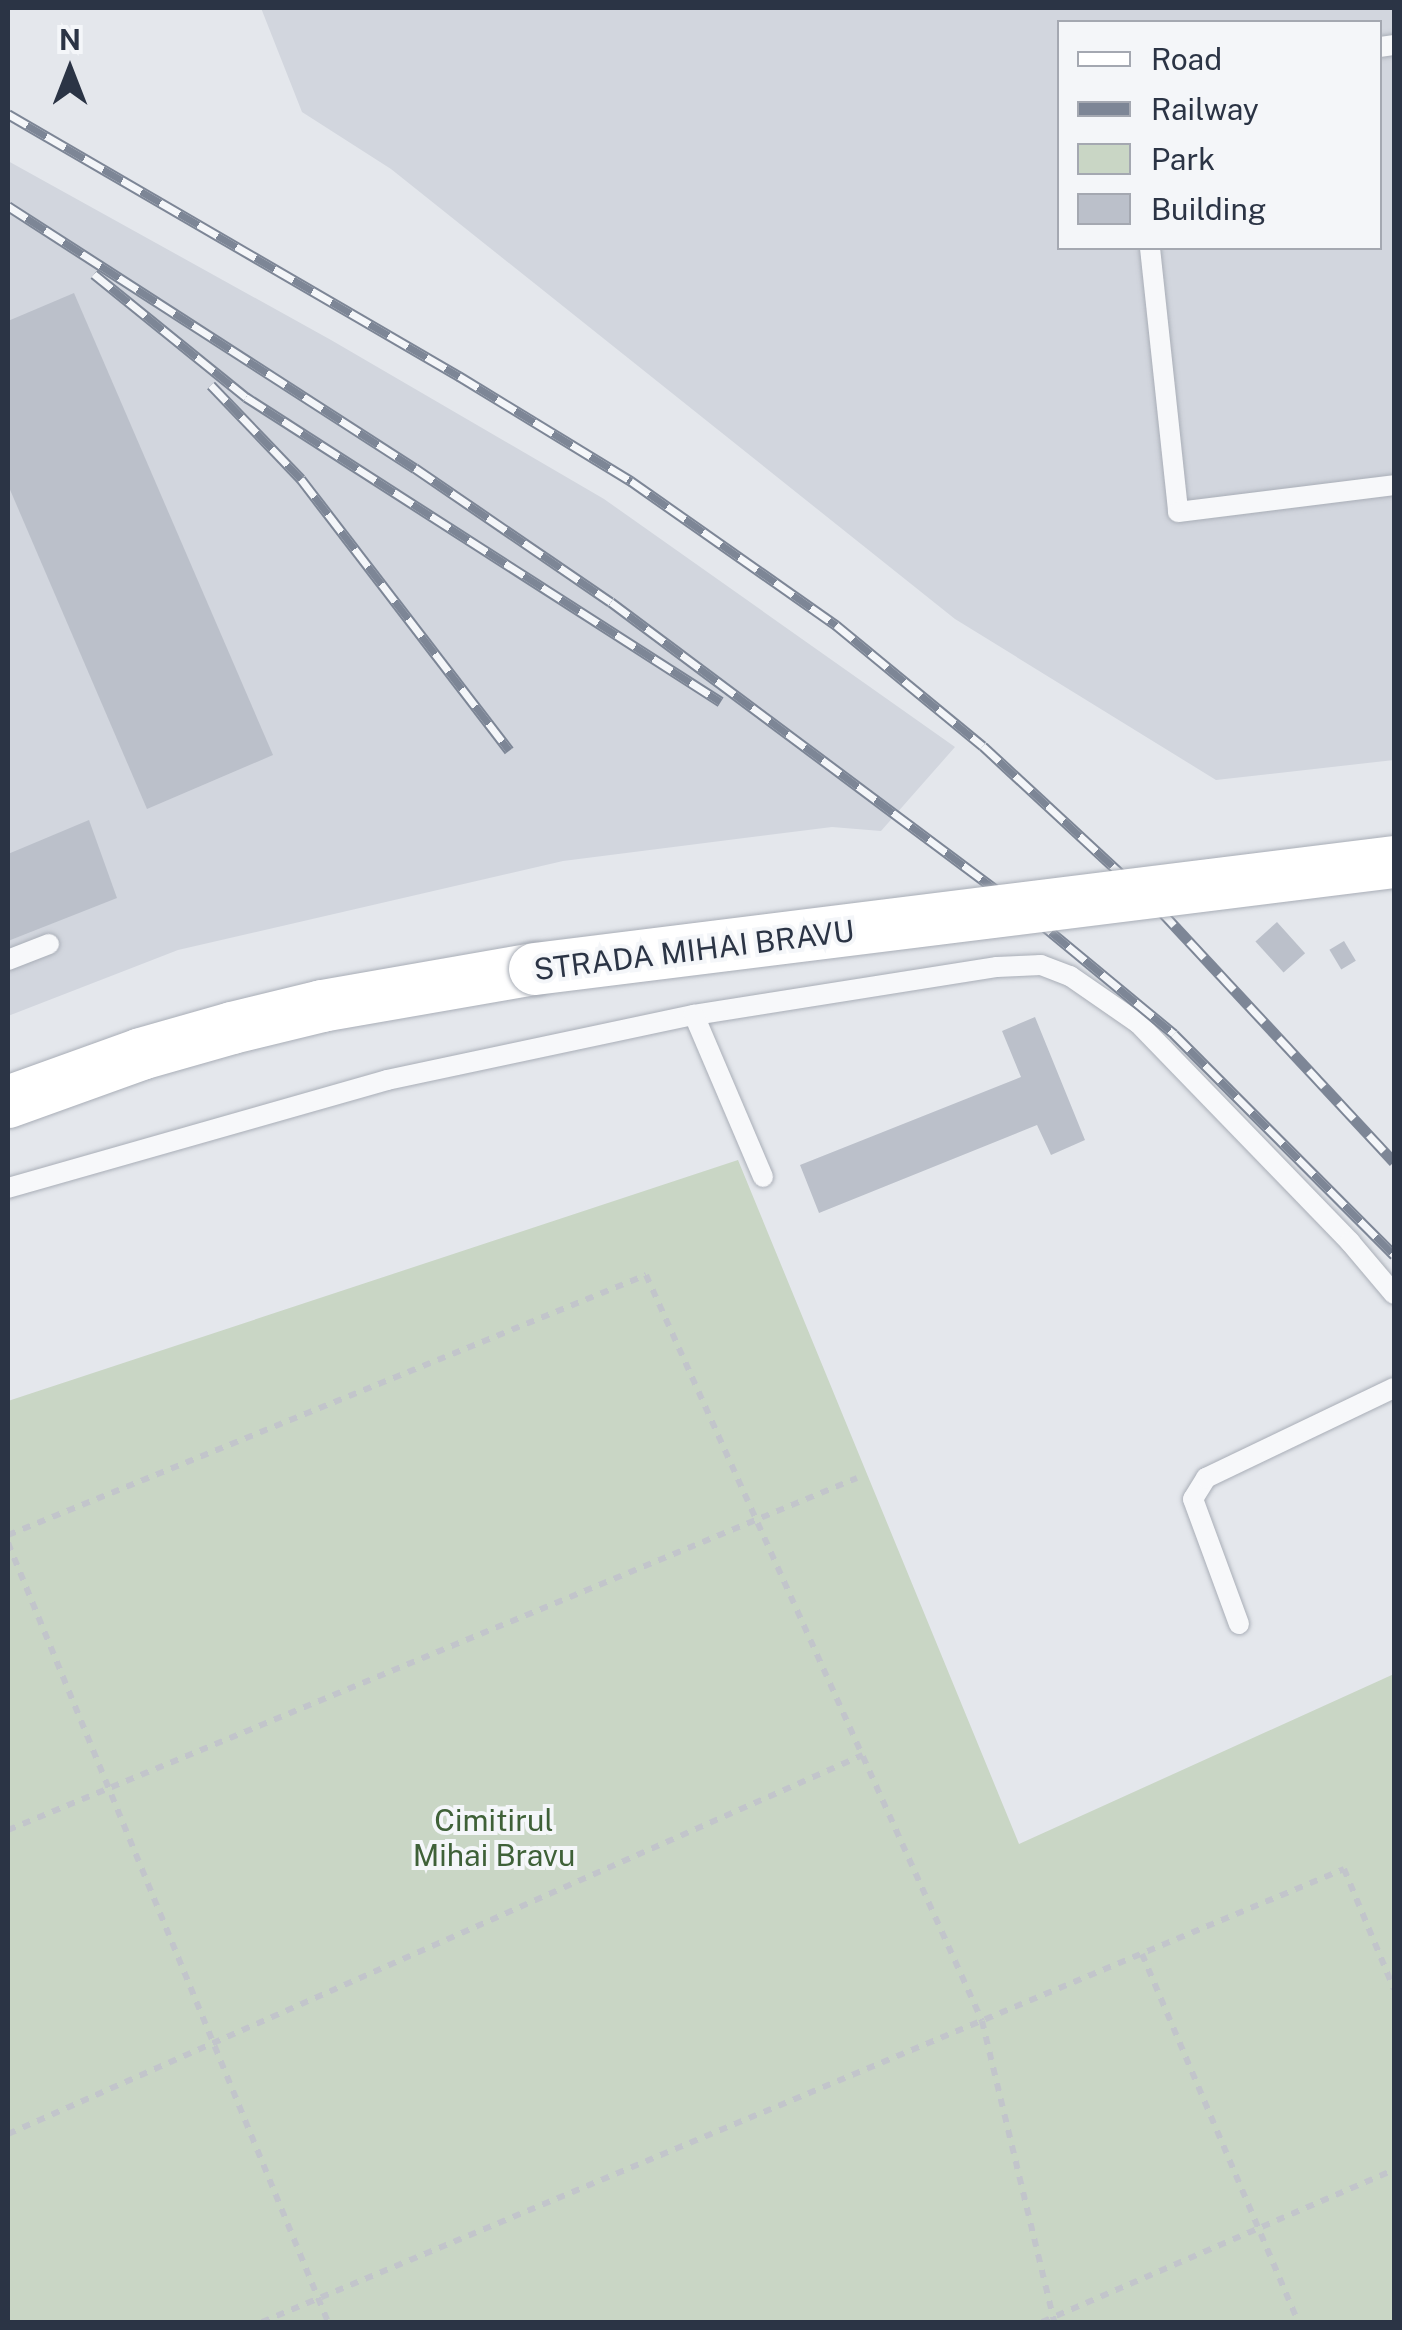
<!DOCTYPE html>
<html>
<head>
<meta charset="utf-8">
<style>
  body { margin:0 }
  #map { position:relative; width:1402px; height:2330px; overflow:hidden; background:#e4e7ec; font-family:"Public Sans",sans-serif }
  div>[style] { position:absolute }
  .built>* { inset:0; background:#d2d6de }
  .green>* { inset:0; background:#c9d6c5 }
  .building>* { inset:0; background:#bbc0ca; transform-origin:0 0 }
  .path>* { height:6px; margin-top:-3px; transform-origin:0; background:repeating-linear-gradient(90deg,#c2c5cb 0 8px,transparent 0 16px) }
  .roads { filter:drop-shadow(0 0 2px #a9aeb7) drop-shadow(0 0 2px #a9aeb7) }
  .service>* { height:20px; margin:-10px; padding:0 10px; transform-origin:10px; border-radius:10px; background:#f7f8fa }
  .secondary>* { height:52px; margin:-26px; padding:0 26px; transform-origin:26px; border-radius:26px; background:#fff }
  .rail>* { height:11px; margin-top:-5.5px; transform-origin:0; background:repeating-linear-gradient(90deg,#f4f6f9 0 22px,#7d8696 0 44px); box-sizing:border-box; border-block:2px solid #7d8696 }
  .bridges { filter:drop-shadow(0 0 2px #a9aeb7) drop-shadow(0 0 2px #a9aeb7) }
  .secondary-bridge>* { height:52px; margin:-26px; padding:0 26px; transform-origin:26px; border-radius:26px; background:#fff }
  span { translate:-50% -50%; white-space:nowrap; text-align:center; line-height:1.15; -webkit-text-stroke:8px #f4f6f9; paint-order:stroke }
  .street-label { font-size:30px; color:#2b3445 }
  .park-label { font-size:30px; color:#3f6138 }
  .frame { position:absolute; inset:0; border:10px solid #2b3445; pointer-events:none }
  .legend { position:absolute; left:1057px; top:20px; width:325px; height:230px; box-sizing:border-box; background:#f4f6f9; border:2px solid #a4a8b1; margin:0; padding:12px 18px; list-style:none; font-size:30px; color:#2b3445 }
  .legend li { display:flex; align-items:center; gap:20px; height:50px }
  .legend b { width:50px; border:2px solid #a4a8b1 }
  .north { position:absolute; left:20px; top:20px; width:100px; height:100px; -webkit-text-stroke:8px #f4f6f9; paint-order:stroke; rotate:0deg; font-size:28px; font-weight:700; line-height:40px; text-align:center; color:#2b3445 }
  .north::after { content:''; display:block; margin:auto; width:35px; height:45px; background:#2b3445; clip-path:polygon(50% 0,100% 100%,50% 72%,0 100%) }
</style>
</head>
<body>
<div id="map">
  <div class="built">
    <i style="clip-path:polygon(evenodd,261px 8px,1394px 8px,1394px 760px,1216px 780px,955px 619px,391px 169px,302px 112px,261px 8px,1060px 22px,1380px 22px,1380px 248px,1060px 248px,1060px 22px)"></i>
    <i style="clip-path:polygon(8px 161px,331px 340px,604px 499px,955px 747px,881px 831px,832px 827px,563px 861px,178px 950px,8px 1016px)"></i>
  </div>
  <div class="green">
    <i style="clip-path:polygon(738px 1160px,1019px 1844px,1394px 1674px,1394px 2322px,8px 2322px,8px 1401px)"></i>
  </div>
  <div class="building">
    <i style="clip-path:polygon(74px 293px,273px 755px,147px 809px,8px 485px,8px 321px)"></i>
    <i style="clip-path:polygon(89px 820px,117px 898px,8px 941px,8px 854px)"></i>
    <i style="left:1277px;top:922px;width:42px;height:29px;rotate:48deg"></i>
    <i style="left:1344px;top:941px;width:23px;height:17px;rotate:59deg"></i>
    <i style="clip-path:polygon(1035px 1017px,1085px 1140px,1051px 1155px,1037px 1125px,819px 1213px,800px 1165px,1021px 1077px,1002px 1031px)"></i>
  </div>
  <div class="path">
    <i style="left:8px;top:1535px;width:689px;rotate:-22.17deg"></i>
    <i style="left:646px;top:1275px;width:818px;rotate:65.75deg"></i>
    <i style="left:982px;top:2021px;width:309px;rotate:76.5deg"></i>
    <i style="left:8px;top:1543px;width:842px;rotate:67.67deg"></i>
    <i style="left:8px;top:1830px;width:919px;rotate:-22.52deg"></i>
    <i style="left:1142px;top:1954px;width:400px;rotate:67deg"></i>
    <i style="left:8px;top:2134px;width:935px;rotate:-23.91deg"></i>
    <i style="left:262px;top:2322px;width:1173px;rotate:-22.72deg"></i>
    <i style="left:1344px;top:1869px;width:130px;rotate:67.4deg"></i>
    <i style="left:1042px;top:2322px;width:383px;rotate:-23.4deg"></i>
  </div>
  <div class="roads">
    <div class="service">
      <i style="left:1380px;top:47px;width:14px;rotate:-8deg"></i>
      <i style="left:1150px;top:248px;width:265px;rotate:83.9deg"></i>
      <i style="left:1178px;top:512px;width:218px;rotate:-7.1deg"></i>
      <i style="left:8px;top:960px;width:44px;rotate:-21.3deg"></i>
      <i style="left:694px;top:1015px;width:307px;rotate:-9deg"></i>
      <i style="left:997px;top:967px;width:44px;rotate:-2.6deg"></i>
      <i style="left:1041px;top:965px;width:31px;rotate:21deg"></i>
      <i style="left:1070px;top:976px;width:83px;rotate:34.7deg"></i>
      <i style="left:1138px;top:1023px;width:305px;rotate:45.9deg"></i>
      <i style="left:1350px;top:1242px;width:68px;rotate:49.8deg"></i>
      <i style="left:8px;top:1188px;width:394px;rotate:-15.9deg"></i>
      <i style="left:387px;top:1080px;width:314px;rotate:-12deg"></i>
      <i style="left:694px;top:1015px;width:176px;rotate:66.9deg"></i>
      <i style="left:1239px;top:1624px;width:133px;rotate:-110.2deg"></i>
      <i style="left:1193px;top:1499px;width:25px;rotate:-58deg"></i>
      <i style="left:1206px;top:1478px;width:208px;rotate:-25.6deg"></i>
    </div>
    <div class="secondary">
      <i style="left:8px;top:1102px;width:141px;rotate:-19.8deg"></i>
      <i style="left:141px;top:1054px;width:95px;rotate:-15.9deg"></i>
      <i style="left:232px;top:1028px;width:93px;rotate:-13.7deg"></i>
      <i style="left:322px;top:1006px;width:216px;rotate:-9.9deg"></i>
    </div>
  </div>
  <div class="rail">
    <i style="left:8px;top:114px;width:522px;rotate:30.15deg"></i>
    <i style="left:459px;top:376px;width:202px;rotate:31.4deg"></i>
    <i style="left:631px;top:481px;width:251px;rotate:35.1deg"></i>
    <i style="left:836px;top:625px;width:190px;rotate:39.5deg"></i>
    <i style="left:983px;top:746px;width:240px;rotate:42.8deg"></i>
    <i style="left:1159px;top:909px;width:345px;rotate:47.1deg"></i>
    <i style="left:8px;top:206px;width:484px;rotate:32.8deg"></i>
    <i style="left:415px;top:468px;width:237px;rotate:34.4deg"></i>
    <i style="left:611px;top:602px;width:528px;rotate:36.76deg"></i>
    <i style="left:1034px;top:918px;width:182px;rotate:39.6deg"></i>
    <i style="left:1174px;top:1034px;width:312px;rotate:45.1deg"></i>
    <i style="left:94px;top:274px;width:196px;rotate:39deg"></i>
    <i style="left:246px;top:397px;width:564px;rotate:32.7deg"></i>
    <i style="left:211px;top:385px;width:130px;rotate:46.2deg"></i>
    <i style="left:301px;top:479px;width:342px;rotate:52.5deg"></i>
  </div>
  <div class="bridges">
    <div class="secondary-bridge">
      <i style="left:535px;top:969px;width:866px;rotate:-7.1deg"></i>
    </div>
  </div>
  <div class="street-label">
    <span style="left:694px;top:950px;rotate:-7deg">STRADA MIHAI BRAVU</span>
  </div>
  <div class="park-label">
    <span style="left:494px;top:1837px">Cimitirul<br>Mihai Bravu</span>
  </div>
  <div class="frame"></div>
  <ul class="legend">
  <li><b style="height:12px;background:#fff"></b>Road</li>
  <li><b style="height:12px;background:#7d8696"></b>Railway</li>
  <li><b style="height:28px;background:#c9d6c5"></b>Park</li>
  <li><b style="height:28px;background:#bbc0ca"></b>Building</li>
  </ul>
  <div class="north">N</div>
</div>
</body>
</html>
